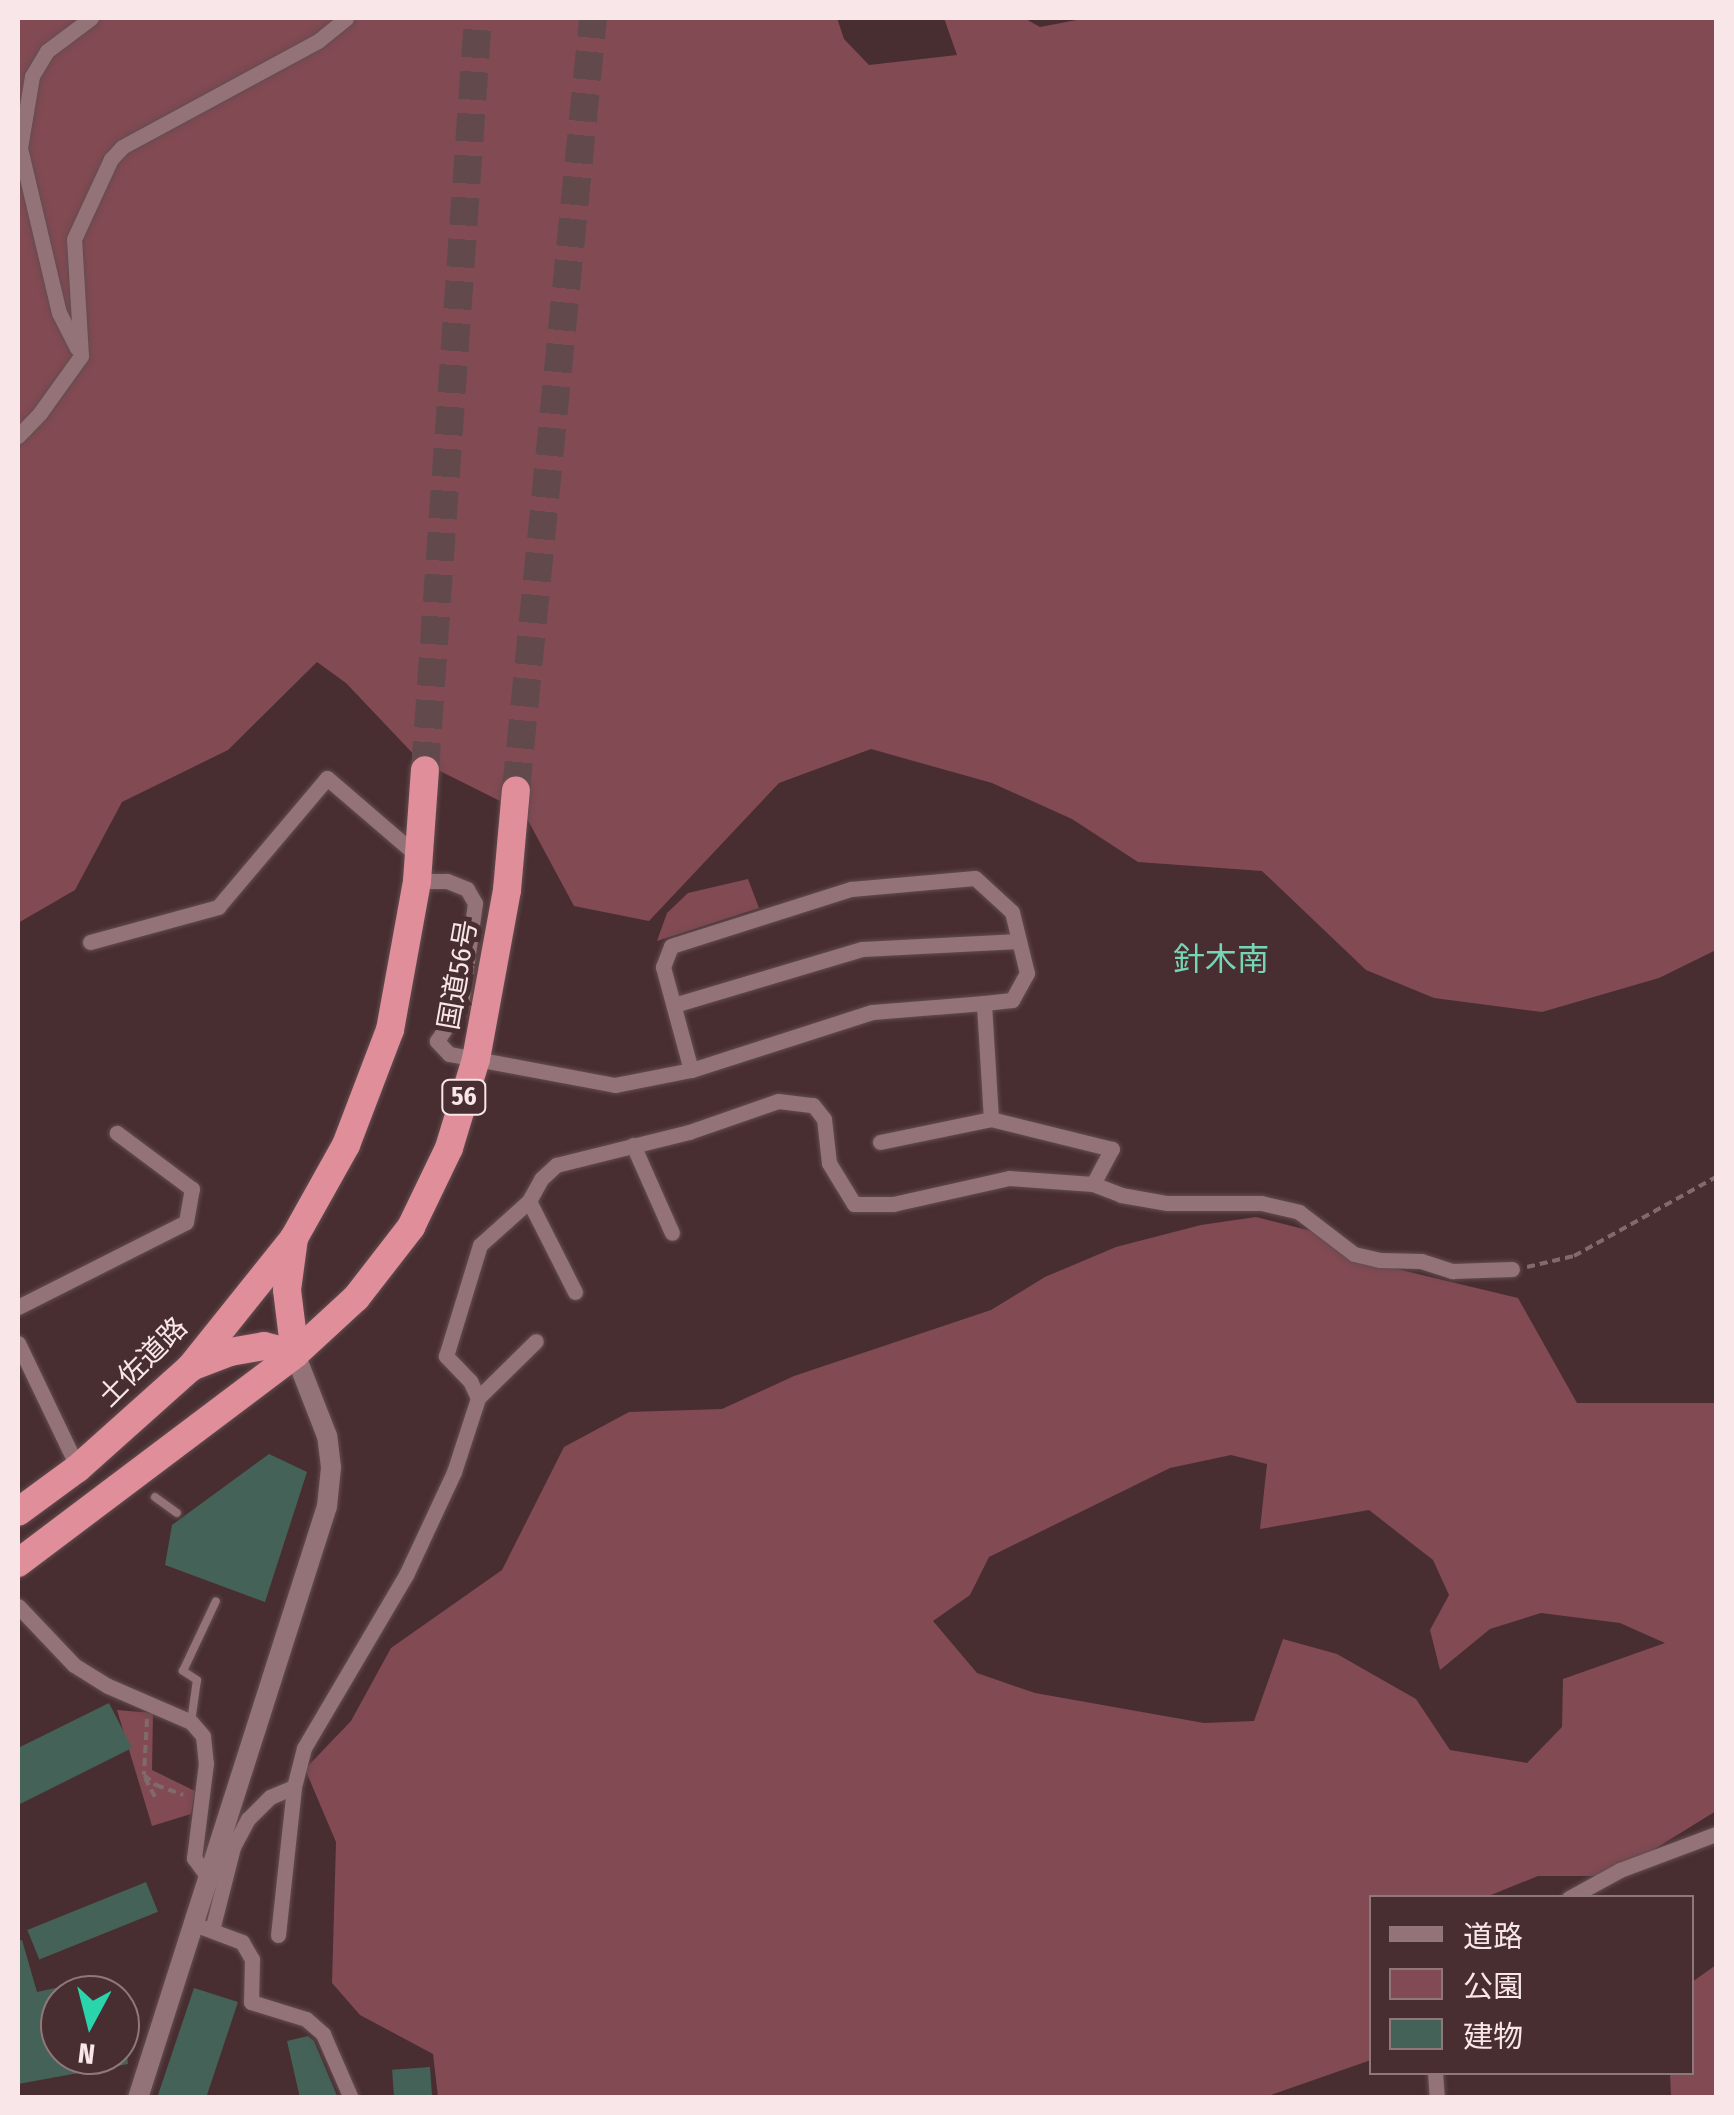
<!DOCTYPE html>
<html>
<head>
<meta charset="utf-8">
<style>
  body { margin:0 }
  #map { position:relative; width:1734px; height:2115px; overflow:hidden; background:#482e31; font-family:"Fira Sans Condensed","Noto Sans JP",sans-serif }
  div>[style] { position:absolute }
  .green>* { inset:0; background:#824a53 }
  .building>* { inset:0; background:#446258; transform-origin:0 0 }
  .trunk-tunnel>* { height:28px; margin-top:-14px; transform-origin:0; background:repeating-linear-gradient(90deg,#624a4c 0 28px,transparent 0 42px) }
  .path>* { height:4px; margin-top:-2px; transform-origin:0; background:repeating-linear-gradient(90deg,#816a6c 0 8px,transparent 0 13px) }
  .roads { filter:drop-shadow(0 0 2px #634c4f) drop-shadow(0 0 2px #634c4f) }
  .service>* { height:8px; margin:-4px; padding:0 4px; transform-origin:4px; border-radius:4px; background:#937377 }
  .minor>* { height:15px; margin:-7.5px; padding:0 7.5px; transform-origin:7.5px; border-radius:7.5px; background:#937377 }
  .tertiary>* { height:20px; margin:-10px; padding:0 10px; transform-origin:10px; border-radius:10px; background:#937377 }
  .trunk>* { height:28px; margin:-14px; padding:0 14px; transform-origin:14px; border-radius:14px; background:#df8e9a }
  span { translate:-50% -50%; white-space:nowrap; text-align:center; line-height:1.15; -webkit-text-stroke:10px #482e31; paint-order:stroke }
  .shield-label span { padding:2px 8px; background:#482e31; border:2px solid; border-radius:8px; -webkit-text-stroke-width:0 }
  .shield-label { font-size:25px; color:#f8e6e8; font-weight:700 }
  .street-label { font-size:28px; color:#f8e6e8 }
  .quarter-label { font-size:32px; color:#76d4b7 }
  .frame { position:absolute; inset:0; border:20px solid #f8e6e8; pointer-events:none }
  .legend { position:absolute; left:1369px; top:1895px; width:325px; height:180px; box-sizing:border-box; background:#482e31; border:2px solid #8e787a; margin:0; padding:12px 18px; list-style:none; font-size:30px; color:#f8e6e8 }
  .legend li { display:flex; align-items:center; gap:20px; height:50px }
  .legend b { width:50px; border:2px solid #8e787a }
  .north { position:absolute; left:40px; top:1975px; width:100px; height:100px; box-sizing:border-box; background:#482e31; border:2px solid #8e787a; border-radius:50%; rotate:187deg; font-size:28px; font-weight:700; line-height:40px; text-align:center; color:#f8e6e8 }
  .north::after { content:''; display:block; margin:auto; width:35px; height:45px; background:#2ad5ac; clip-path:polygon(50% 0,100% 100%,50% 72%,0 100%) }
</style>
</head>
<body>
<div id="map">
  <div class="green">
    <i style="clip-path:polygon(18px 18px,837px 18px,844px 39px,869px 65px,957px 55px,944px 18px,1024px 18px,1040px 27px,1087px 18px,1716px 18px,1716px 950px,1659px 978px,1542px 1012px,1434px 998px,1366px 970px,1262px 871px,1138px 862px,1072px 819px,992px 783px,871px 749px,779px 783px,649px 921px,574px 906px,524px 813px,420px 761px,346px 683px,317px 662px,228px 750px,122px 802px,75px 890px,18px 923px)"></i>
    <i style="clip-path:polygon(748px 879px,759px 908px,657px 941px,667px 913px,688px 893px)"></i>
    <i style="clip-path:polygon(evenodd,1256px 1217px,1335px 1237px,1376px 1264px,1518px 1298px,1577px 1403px,1716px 1403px,1716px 1811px,1611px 1876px,1538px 1876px,1486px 1897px,1372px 1898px,1371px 2060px,1265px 2097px,438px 2097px,433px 2054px,360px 2015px,332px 1983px,336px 1842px,305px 1769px,351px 1721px,391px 1648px,502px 1570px,564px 1447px,629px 1412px,722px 1409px,794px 1376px,991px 1310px,1045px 1277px,1116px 1247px,1201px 1225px,1256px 1217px,1231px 1455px,1267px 1464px,1260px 1529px,1369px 1510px,1433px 1560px,1449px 1595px,1430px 1630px,1440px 1670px,1490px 1629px,1541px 1613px,1620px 1623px,1665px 1643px,1563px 1679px,1562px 1727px,1527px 1763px,1450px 1750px,1416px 1699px,1337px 1654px,1283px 1639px,1254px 1721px,1204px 1723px,1035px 1693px,977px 1673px,933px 1621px,970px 1595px,989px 1557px,1170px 1468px,1231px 1455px)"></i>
    <i style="clip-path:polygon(117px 1710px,153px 1713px,152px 1770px,195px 1791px,191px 1814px,152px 1826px)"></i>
    <i style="clip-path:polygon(1716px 1965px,1716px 2097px,1671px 2097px,1670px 2073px,1692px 2072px,1692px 1982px)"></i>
  </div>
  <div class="building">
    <i style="clip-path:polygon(269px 1454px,307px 1472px,265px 1602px,165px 1565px,172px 1525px)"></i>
    <i style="clip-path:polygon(109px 1703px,132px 1748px,18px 1805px,18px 1748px)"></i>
    <i style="left:146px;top:1882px;width:32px;height:128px;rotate:68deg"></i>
    <i style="clip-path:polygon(22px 1940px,37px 1992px,60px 1987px,60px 2055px,127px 2055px,128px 2064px,18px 2084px,18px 1941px)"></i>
    <i style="clip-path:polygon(194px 1988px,238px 2002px,206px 2098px,157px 2098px)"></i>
    <i style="clip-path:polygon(308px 2036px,314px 2041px,338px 2098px,300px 2098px,287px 2041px)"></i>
    <i style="left:430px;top:2067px;width:31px;height:38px;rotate:86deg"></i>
  </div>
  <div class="trunk-tunnel">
    <i style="left:425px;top:770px;width:754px;rotate:-85.97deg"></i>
    <i style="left:516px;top:790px;width:776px;rotate:-84.3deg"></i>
  </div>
  <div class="path">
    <i style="left:1527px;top:1267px;width:48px;rotate:-13.2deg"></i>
    <i style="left:1574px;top:1256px;width:162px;rotate:-29.1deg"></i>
    <i style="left:147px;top:1719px;width:56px;rotate:93.1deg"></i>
    <i style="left:144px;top:1775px;width:16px;rotate:40deg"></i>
    <i style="left:156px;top:1785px;width:29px;rotate:20deg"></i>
    <i style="left:145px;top:1778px;width:26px;rotate:62deg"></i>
  </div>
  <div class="roads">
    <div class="service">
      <i style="left:155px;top:1497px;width:27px;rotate:36deg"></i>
      <i style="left:191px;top:1722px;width:42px;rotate:-81.9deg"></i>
      <i style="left:197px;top:1680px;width:17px;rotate:-147deg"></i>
      <i style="left:183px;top:1671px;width:77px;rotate:-64.8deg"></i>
    </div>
    <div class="minor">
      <i style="left:77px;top:348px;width:39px;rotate:-117deg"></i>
      <i style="left:59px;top:313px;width:170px;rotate:-103.3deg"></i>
      <i style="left:20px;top:148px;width:73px;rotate:-80.5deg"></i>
      <i style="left:32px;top:76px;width:29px;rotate:-59deg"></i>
      <i style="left:47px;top:51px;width:55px;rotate:-36.9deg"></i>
      <i style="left:18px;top:436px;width:32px;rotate:-46deg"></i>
      <i style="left:40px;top:413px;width:70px;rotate:-54.3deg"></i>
      <i style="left:81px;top:356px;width:117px;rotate:-93.4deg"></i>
      <i style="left:74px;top:239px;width:88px;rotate:-65.2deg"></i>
      <i style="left:111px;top:159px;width:16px;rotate:-47deg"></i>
      <i style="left:122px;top:147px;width:223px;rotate:-28.4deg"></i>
      <i style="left:318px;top:41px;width:36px;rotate:-39deg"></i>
      <i style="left:90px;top:942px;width:133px;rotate:-15.3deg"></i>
      <i style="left:218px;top:907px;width:169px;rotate:-49.8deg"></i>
      <i style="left:327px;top:778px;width:121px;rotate:40.7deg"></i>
      <i style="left:674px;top:1005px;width:196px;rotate:-16.6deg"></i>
      <i style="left:862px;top:949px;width:157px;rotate:-2.9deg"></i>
      <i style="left:691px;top:1070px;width:107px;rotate:-105.2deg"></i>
      <i style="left:663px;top:967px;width:22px;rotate:-69deg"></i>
      <i style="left:671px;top:946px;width:189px;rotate:-17.6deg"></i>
      <i style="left:851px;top:889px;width:124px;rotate:-5.1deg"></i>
      <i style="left:975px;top:878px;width:50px;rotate:42.6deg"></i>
      <i style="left:1012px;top:912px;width:63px;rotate:76.2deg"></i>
      <i style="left:1027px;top:973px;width:31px;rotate:119deg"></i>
      <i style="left:1012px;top:1000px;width:28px;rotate:174deg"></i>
      <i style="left:880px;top:1142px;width:113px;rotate:-11.7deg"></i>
      <i style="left:633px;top:1145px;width:96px;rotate:66.1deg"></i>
      <i style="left:1093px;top:1184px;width:30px;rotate:21deg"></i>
      <i style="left:1121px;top:1195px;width:47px;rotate:9.9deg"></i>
      <i style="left:1167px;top:1203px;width:94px"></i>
      <i style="left:1261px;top:1203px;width:39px;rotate:13deg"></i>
      <i style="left:1299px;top:1212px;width:69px;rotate:37.4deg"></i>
      <i style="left:1354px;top:1254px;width:27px;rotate:13deg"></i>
      <i style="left:1380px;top:1260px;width:41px;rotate:1.4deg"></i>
      <i style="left:1421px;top:1261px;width:33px;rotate:18deg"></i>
      <i style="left:1452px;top:1271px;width:60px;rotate:-1.9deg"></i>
      <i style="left:529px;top:1201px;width:102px;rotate:63.2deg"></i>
      <i style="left:18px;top:1307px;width:188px;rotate:-26.8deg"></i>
      <i style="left:186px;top:1222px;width:34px;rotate:-80deg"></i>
      <i style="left:192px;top:1189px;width:94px;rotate:-143.3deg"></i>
      <i style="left:18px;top:1343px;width:139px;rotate:64.4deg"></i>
      <i style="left:478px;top:1398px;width:81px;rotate:-44.5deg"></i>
      <i style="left:18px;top:1606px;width:81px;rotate:46.5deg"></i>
      <i style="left:74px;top:1665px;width:40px;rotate:32deg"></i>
      <i style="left:108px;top:1686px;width:90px;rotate:23.4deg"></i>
      <i style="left:191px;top:1722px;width:18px;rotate:49deg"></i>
      <i style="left:203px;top:1736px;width:27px;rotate:84deg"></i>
      <i style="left:206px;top:1763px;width:96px;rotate:97.2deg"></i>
      <i style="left:194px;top:1858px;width:24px;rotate:54deg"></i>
      <i style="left:1569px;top:1898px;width:58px;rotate:-28.8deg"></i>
      <i style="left:1620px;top:1870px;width:103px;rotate:-20.6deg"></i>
      <i style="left:202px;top:1927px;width:43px;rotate:20.6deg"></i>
      <i style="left:242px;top:1942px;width:20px;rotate:60deg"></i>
      <i style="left:252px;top:1959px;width:43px;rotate:91.3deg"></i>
      <i style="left:251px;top:2002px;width:58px;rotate:17.2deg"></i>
      <i style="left:306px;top:2019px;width:23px;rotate:41deg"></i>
      <i style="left:323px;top:2034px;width:70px;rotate:66.4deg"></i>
      <i style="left:212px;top:1930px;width:86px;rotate:-75.8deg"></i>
      <i style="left:233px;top:1847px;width:32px;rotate:-62deg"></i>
      <i style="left:248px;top:1819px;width:31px;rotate:-45deg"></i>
      <i style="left:270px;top:1797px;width:26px;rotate:-23deg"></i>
      <i style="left:294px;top:1787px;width:40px;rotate:-75.6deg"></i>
      <i style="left:304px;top:1748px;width:201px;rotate:-59.5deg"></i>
      <i style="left:406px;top:1575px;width:114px;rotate:-65deg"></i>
      <i style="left:454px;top:1472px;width:78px;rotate:-72deg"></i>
      <i style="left:478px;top:1398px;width:19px;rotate:-115deg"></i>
      <i style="left:470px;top:1381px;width:35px;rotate:-134deg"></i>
      <i style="left:446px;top:1356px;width:116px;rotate:-73deg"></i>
      <i style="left:480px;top:1245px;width:66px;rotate:-41.9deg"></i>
      <i style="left:529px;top:1201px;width:25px;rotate:-61deg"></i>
      <i style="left:541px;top:1179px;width:21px;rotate:-43deg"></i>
      <i style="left:556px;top:1165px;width:137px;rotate:-13.9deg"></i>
      <i style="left:689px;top:1132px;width:94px;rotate:-19.2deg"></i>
      <i style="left:778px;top:1101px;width:35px;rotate:7deg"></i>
      <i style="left:813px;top:1105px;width:18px;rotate:52deg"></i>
      <i style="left:824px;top:1119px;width:44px;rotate:83.5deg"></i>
      <i style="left:829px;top:1163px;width:48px;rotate:58.6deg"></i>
      <i style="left:854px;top:1204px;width:39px"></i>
      <i style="left:893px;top:1204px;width:119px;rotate:-12.6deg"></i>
      <i style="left:1009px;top:1178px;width:84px;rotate:4.1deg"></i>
      <i style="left:1093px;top:1184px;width:40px;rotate:-62deg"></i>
      <i style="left:1112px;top:1149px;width:125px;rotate:-166.1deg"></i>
      <i style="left:991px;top:1119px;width:116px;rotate:-93.5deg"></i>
      <i style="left:984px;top:1003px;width:112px;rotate:175.4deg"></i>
      <i style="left:872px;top:1012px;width:190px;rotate:162.2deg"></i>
      <i style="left:691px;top:1070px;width:77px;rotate:168.8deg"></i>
      <i style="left:615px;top:1085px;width:169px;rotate:-169.4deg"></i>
      <i style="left:449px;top:1054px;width:18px;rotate:-133deg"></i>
      <i style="left:437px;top:1041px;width:44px;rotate:-57deg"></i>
      <i style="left:461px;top:1004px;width:102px;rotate:-82.1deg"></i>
      <i style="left:475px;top:903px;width:16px;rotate:-120deg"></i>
      <i style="left:467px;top:889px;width:22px;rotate:-158deg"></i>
      <i style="left:447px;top:881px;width:30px;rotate:180deg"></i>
      <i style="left:278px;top:1935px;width:149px;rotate:-83.8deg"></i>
      <i style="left:1435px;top:2072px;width:26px;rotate:86deg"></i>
    </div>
    <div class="tertiary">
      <i style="left:138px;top:2098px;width:621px;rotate:-72.29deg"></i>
      <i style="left:327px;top:1506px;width:39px;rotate:-84deg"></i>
      <i style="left:331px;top:1467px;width:31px;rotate:-97deg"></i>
      <i style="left:327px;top:1436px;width:88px;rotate:-111.3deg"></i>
    </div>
    <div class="trunk">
      <i style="left:294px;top:1238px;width:52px;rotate:97.7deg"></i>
      <i style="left:287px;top:1290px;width:64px;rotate:82.9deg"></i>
      <i style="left:191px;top:1367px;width:42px;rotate:-21deg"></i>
      <i style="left:230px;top:1352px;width:35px;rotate:-10deg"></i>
      <i style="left:264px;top:1346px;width:32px;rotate:14deg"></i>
      <i style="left:18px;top:1512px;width:74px;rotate:-36.3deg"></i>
      <i style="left:78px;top:1468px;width:150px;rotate:-41.8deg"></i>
      <i style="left:190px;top:1368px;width:166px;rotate:-51.3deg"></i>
      <i style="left:294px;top:1238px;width:107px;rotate:-60.8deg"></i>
      <i style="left:346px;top:1145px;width:123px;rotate:-69.1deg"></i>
      <i style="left:390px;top:1030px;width:151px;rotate:-79.7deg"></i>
      <i style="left:417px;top:881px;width:111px;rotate:-85.9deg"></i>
      <i style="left:18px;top:1563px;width:347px;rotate:-37deg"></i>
      <i style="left:295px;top:1354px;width:83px;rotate:-42.6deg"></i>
      <i style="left:356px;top:1298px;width:90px;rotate:-52.2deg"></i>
      <i style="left:411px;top:1227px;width:88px;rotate:-64.3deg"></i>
      <i style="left:449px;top:1148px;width:93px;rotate:-73.1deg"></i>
      <i style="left:476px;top:1059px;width:172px;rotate:-79.6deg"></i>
      <i style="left:507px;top:890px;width:100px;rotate:-84.9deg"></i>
    </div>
  </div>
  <div class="shield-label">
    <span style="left:464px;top:1097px">56</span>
  </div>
  <div class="street-label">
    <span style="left:458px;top:975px;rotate:-80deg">国道56号</span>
    <span style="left:143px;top:1362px;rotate:-45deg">土佐道路</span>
  </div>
  <div class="quarter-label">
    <span style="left:1221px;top:959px">針木南</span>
  </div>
  <div class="frame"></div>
  <ul class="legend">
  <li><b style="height:12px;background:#937377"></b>道路</li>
  <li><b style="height:28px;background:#824a53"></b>公園</li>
  <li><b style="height:28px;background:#446258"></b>建物</li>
  </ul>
  <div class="north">N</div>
</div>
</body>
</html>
